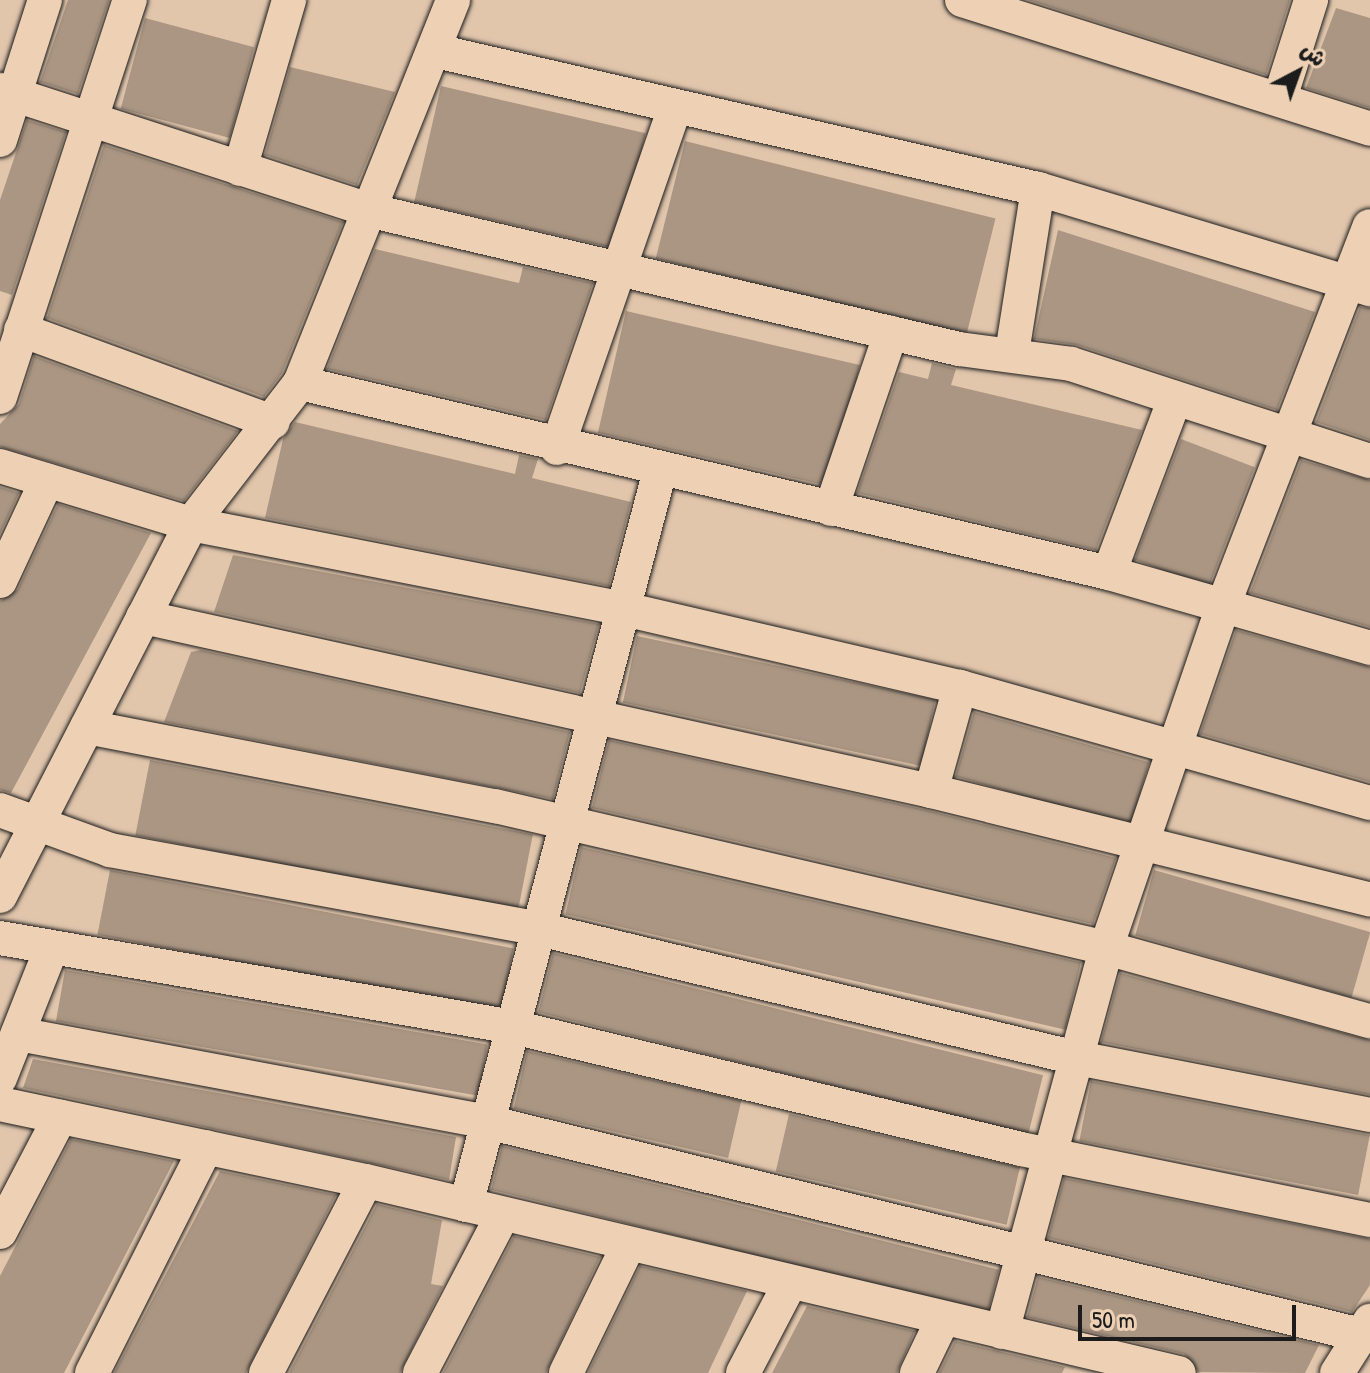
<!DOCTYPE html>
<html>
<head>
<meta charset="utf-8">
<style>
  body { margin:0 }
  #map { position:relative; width:1370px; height:1373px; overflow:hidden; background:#e1c6ac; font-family:"Patrick Hand","Playpen Sans Arabic",sans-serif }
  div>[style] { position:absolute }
  .building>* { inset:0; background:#ab9683; transform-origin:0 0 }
  .roads { filter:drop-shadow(0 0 2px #1c1c1c) drop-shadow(0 0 2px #1c1c1c) }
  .street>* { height:34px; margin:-17px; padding:0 17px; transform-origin:17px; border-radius:17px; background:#eed1b5 }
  span { translate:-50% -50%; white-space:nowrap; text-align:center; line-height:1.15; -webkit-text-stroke:8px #eed1b5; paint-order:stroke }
  .north { position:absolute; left:1258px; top:32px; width:80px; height:80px; -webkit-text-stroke:6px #eed1b5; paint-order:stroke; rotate:41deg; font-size:22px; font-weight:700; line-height:32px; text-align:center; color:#1c1c1c }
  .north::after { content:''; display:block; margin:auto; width:28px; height:36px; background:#1c1c1c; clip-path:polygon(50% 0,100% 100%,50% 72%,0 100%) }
  .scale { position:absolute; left:1078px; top:1305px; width:218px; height:36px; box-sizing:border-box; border:4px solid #1c1c1c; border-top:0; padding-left:10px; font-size:24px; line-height:28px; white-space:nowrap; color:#1c1c1c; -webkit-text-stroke:6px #eed1b5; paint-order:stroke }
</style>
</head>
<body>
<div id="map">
  <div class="building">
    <i style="clip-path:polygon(68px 0,109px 0,78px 94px,40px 82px)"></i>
    <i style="clip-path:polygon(1028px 0,1290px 0,1266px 75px)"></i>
    <i style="clip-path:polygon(1336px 8px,1370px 18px,1370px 108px,1306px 88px)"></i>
    <i style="left:145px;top:18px;width:113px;height:94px;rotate:15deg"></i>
    <i style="clip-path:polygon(290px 67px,395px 92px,357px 185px,265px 155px)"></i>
    <i style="left:441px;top:86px;width:210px;height:119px;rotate:13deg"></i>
    <i style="clip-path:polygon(27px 120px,66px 132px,12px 295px,0 291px,0 200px)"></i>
    <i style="left:685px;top:141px;width:320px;height:121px;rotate:14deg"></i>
    <i style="clip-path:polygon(104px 145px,343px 222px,282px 373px,264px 397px,47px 318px)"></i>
    <i style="clip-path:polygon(1058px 230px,1315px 312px,1277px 410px,1077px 345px,1034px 339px)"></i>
    <i style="clip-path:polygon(375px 249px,519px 283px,523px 267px,593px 283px,546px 420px,327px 369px)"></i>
    <i style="clip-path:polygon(1360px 307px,1370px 308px,1370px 440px,1316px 422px)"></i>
    <i style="left:626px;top:311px;width:240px;height:125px;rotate:13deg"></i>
    <i style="clip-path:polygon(34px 356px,238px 431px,184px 501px,0 447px,0 424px,19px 404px)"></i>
    <i style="clip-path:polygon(932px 363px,956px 369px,951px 385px,1142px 430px,1096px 550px,857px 493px,899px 372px,928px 379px)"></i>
    <i style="clip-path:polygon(295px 422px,515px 474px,519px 455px,538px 459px,532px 478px,631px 502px,609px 586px,265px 518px,283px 439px)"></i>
    <i style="left:1181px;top:439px;width:79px;height:129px;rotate:21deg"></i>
    <i style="clip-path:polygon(1301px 460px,1370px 480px,1370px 627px,1250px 593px)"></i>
    <i style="clip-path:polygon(0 487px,19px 493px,0 534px)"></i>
    <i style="clip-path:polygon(58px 504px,151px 533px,11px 793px,0 790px,0 601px,18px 589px)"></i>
    <i style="clip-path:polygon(233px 555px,599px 624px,580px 693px,214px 612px)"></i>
    <i style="clip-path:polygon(1236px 630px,1370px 667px,1370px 782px,1200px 734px)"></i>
    <i style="left:637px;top:636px;width:305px;height:68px;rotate:12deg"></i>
    <i style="clip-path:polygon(201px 650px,570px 732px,553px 799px,164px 722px,191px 652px)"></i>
    <i style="left:974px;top:712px;width:182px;height:67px;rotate:16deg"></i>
    <i style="clip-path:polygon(609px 740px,926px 810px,1116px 858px,1093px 924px,592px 808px)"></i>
    <i style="left:150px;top:760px;width:390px;height:77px;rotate:11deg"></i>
    <i style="left:581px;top:847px;width:513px;height:69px;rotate:13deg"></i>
    <i style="left:110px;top:870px;width:411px;height:66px;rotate:11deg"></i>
    <i style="left:1154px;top:870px;width:225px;height:68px;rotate:16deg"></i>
    <i style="left:553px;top:953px;width:505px;height:61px;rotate:14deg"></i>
    <i style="left:65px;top:970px;width:429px;height:52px;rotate:10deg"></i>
    <i style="clip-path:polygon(1120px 973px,1370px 1040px,1370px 1095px,1101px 1042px)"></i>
    <i style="left:527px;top:1051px;width:220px;height:59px;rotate:13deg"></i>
    <i style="clip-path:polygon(33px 1059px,456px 1137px,449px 1180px,23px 1088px)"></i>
    <i style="left:1091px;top:1081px;width:284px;height:61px;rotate:11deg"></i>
    <i style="left:789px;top:1114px;width:237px;height:59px;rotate:13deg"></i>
    <i style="clip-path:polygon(71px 1139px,174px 1161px,64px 1373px,0 1373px,0 1276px)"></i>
    <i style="left:502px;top:1146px;width:512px;height:45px;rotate:14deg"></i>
    <i style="clip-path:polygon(220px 1171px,336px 1195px,246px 1373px,114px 1373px)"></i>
    <i style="clip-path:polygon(1064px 1178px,1370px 1239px,1370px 1285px,1352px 1312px,1048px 1238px)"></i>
    <i style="clip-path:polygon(377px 1204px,442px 1220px,431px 1284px,443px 1286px,400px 1373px,289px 1373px)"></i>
    <i style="clip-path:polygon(514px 1236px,600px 1257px,546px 1373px,443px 1373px)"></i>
    <i style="clip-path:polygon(640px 1266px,747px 1291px,708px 1373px,588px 1373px)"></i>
    <i style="clip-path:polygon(1038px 1277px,1319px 1345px,1305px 1373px,1198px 1372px,1184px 1354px,1027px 1317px)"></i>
    <i style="clip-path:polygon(807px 1306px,915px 1331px,897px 1373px,772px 1373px)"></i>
    <i style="clip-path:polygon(955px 1341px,998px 1351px,1065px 1367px,1062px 1373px,939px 1373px)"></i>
  </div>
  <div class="roads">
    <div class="street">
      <i style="left:962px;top:0;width:428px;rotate:17.5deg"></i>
      <i style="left:436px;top:51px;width:618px;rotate:12.91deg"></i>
      <i style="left:1038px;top:189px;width:347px;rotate:16.8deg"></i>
      <i style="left:0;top:90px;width:391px;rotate:18deg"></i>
      <i style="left:372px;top:211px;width:603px;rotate:13.23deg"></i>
      <i style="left:959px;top:349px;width:113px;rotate:7.6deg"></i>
      <i style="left:1071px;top:364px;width:314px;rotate:18deg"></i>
      <i style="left:1280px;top:98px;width:103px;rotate:-72.4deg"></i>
      <i style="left:0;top:140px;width:147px;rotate:-72.2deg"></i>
      <i style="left:240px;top:169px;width:176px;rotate:-73.8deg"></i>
      <i style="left:21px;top:330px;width:268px;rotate:20.1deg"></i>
      <i style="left:1012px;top:353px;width:166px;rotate:-81deg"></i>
      <i style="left:300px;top:383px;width:831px;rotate:13.22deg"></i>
      <i style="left:1109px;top:573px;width:272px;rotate:16deg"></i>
      <i style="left:0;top:397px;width:418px;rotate:-71.9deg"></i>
      <i style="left:557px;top:448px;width:360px;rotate:-70.9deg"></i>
      <i style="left:0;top:466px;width:200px;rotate:16.9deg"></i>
      <i style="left:191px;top:524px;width:441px;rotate:11.1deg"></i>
      <i style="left:624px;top:609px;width:345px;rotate:13.1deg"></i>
      <i style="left:960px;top:687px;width:426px;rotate:15.8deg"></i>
      <i style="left:831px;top:509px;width:186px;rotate:-71.2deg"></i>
      <i style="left:1109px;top:573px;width:187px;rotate:-69.3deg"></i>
      <i style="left:0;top:581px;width:111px;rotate:-65deg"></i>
      <i style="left:143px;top:617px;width:807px;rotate:12.45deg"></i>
      <i style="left:931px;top:791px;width:452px;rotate:13.9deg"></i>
      <i style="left:87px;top:727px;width:416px;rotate:11deg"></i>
      <i style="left:495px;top:806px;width:627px;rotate:13.08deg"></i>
      <i style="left:1106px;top:948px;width:274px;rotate:15.5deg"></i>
      <i style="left:931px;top:791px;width:108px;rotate:-74.4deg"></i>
      <i style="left:0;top:810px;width:117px;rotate:20deg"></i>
      <i style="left:110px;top:850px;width:436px;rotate:10.4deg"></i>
      <i style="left:539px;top:929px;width:548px;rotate:13.5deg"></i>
      <i style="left:1072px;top:1057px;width:304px;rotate:11deg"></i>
      <i style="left:0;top:896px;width:418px;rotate:-62.8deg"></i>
      <i style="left:191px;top:524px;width:178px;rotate:-52.3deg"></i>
      <i style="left:300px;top:383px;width:412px;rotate:-68.2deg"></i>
      <i style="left:0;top:938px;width:521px;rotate:9.84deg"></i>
      <i style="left:513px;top:1027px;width:522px;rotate:13.5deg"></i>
      <i style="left:1021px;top:1149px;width:356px;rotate:11.5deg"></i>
      <i style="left:18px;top:1034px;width:477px;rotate:10.6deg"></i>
      <i style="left:487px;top:1122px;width:900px;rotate:13.7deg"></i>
      <i style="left:0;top:1078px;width:139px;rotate:-68.4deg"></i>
      <i style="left:0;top:1104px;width:374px;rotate:11.9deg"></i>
      <i style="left:366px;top:1181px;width:835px;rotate:13.29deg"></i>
      <i style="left:466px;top:1205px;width:760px;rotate:-75.21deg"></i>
      <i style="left:0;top:1232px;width:130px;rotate:-62.4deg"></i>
      <i style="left:1002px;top:1332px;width:398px;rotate:-74.8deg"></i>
      <i style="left:1106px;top:948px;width:361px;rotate:-71.1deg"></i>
      <i style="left:1223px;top:606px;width:407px;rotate:-68.9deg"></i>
      <i style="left:92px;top:1373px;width:253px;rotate:-63.2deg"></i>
      <i style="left:266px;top:1373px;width:216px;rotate:-62.5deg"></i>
      <i style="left:420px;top:1373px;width:179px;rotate:-62.4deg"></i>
      <i style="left:566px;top:1373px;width:139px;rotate:-64deg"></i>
      <i style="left:743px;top:1373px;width:99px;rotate:-62.4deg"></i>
      <i style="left:917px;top:1373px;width:60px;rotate:-64.3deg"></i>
      <i style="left:1337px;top:1373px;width:62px;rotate:-57.6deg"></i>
    </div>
  </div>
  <div class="north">ش</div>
  <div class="scale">50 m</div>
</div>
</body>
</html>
